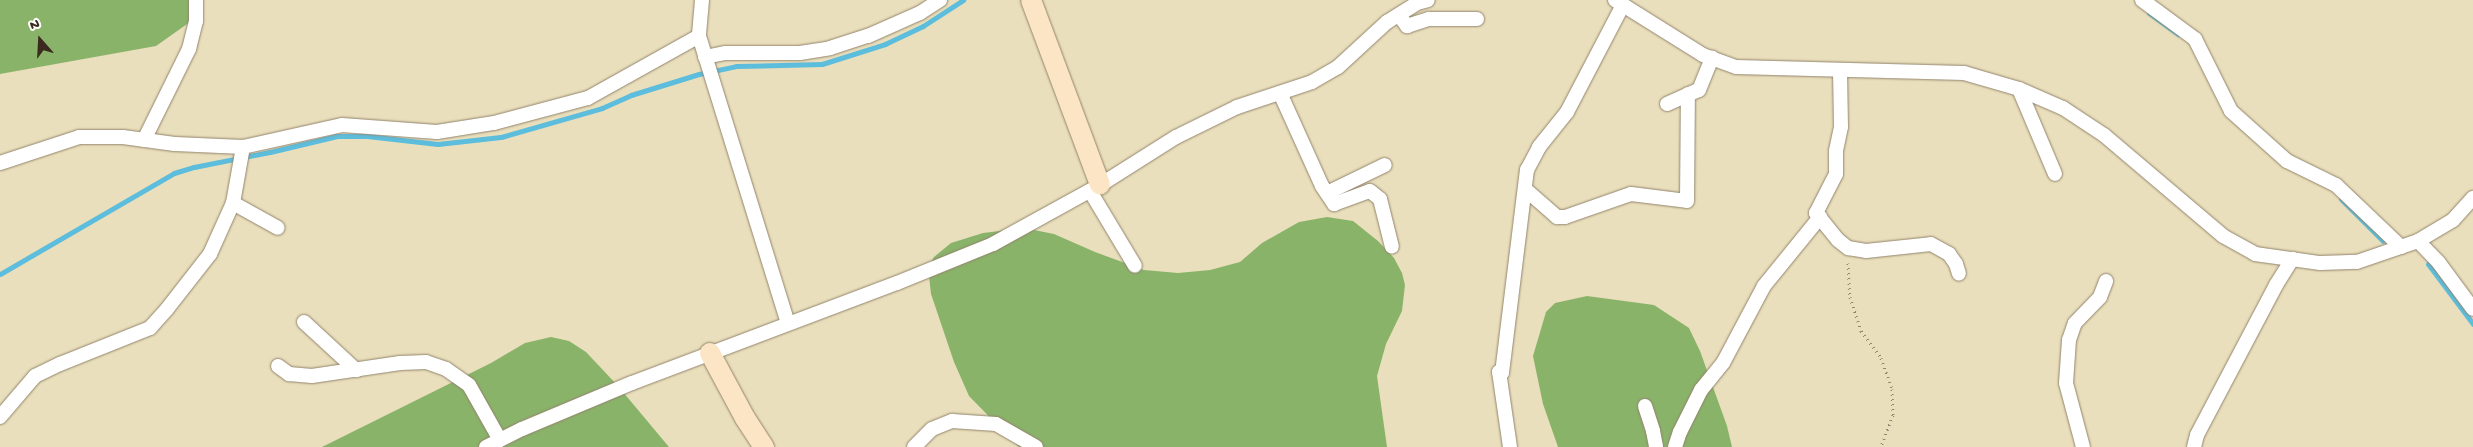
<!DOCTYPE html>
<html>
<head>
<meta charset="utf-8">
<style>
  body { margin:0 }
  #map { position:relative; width:2473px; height:447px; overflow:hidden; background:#eadfbc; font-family:"Gochi Hand",sans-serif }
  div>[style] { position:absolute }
  .forest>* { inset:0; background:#8ab36a }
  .stream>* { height:5px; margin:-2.5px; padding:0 2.5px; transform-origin:2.5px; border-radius:2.5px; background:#5dbddc }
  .path>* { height:3px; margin-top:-1.5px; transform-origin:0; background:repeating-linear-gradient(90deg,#92846d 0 1px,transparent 0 5px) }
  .roads { filter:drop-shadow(0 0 1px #92846d) drop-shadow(0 0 1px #92846d) }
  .street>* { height:14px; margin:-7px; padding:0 7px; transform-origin:7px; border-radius:7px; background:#fff }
  .secondary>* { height:20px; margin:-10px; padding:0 10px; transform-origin:10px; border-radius:10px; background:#fce5c4 }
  span { translate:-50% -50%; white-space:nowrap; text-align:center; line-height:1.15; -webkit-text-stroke:5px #fff; paint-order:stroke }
  .north { position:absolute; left:15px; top:15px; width:50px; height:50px; -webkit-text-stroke:4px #fff; paint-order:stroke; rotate:341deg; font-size:14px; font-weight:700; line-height:20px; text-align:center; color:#3b2a1e }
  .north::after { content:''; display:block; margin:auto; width:18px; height:22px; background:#3b2a1e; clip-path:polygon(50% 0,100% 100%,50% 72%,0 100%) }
</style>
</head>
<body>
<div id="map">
  <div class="forest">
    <i style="clip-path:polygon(0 0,197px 0,190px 22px,156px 46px,0 74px)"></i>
    <i style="clip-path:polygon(1327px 217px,1353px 221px,1378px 241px,1394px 258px,1402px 273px,1405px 285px,1402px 311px,1386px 344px,1377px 376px,1387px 447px,1019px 447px,969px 396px,954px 362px,931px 294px,928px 267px,934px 257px,951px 243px,983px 233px,1024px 228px,1054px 234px,1095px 252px,1144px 270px,1178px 273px,1210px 270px,1240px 262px,1262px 243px,1299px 222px)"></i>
    <i style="clip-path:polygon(1587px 296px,1654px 305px,1689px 328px,1700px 351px,1727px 426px,1732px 447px,1558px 447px,1543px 404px,1533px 356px,1546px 312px,1555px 303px)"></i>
    <i style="clip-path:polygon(551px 337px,569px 341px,586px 352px,618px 386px,669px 447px,322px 447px,491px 363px,525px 343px)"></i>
  </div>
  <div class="stream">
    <i style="left:2149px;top:13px;width:36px;rotate:36deg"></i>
    <i style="left:2341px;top:199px;width:59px;rotate:45deg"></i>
    <i style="left:2428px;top:264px;width:75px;rotate:53.1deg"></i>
    <i style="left:0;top:274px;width:201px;rotate:-30.1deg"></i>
    <i style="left:174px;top:173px;width:21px;rotate:-17deg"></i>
    <i style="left:194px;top:167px;width:77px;rotate:-11.2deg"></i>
    <i style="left:270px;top:152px;width:69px;rotate:-13.4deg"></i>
    <i style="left:337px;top:136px;width:30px"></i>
    <i style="left:367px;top:136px;width:71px;rotate:6.4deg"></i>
    <i style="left:438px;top:144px;width:63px;rotate:-6.3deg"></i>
    <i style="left:501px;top:137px;width:105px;rotate:-16deg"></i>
    <i style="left:602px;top:108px;width:32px;rotate:-24deg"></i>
    <i style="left:631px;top:95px;width:71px;rotate:-17.2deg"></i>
    <i style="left:699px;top:74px;width:38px;rotate:-12deg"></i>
    <i style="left:736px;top:66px;width:86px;rotate:-1.3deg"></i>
    <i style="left:822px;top:64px;width:66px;rotate:-17.6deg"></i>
    <i style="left:885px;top:44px;width:42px;rotate:-25.3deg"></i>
    <i style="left:923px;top:26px;width:48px;rotate:-33deg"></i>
  </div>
  <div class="path">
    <i style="left:1848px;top:263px;width:34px;rotate:87deg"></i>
    <i style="left:1850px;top:297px;width:36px;rotate:72deg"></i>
    <i style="left:1861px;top:331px;width:34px;rotate:53deg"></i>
    <i style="left:1881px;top:358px;width:33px;rotate:70deg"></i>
    <i style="left:1892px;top:389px;width:26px;rotate:88deg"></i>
    <i style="left:1893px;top:415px;width:34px;rotate:111deg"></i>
  </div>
  <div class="roads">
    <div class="street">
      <i style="left:702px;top:0;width:36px;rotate:95deg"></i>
      <i style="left:699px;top:36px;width:301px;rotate:72.8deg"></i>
      <i style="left:1615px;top:0;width:104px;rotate:32deg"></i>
      <i style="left:1703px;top:55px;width:35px;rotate:20deg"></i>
      <i style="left:1736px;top:67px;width:228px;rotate:1.5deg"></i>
      <i style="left:1964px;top:73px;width:57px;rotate:16.2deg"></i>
      <i style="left:2019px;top:89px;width:48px;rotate:23.4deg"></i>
      <i style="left:2063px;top:108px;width:49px;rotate:33.4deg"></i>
      <i style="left:2104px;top:135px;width:156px;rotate:40.3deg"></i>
      <i style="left:2223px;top:236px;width:37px;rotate:29deg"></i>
      <i style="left:2255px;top:254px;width:66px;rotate:7.9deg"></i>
      <i style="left:2320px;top:263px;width:37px;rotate:-2deg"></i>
      <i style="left:2357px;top:262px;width:65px;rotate:-19deg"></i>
      <i style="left:2418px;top:241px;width:41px;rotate:-31deg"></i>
      <i style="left:2453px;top:220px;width:30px;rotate:-48deg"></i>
      <i style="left:2142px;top:0;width:66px;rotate:36.3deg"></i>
      <i style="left:2195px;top:39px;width:80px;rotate:63.4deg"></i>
      <i style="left:2231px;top:111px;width:75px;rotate:41.8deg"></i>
      <i style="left:2287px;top:161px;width:55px;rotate:26.1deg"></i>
      <i style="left:2336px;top:185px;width:90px;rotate:43.6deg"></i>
      <i style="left:1399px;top:15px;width:14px;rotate:54deg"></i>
      <i style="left:1407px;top:26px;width:23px;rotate:-18deg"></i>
      <i style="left:1429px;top:19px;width:48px"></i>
      <i style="left:705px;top:57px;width:21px;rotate:-11deg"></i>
      <i style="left:726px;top:53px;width:74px"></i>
      <i style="left:800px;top:53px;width:30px;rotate:-9deg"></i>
      <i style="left:830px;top:48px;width:40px;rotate:-18deg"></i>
      <i style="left:868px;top:36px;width:57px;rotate:-23.9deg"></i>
      <i style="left:920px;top:13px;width:24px;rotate:-33deg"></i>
      <i style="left:1840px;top:70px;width:57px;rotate:89deg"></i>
      <i style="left:1841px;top:127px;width:25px;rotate:102deg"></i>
      <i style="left:1836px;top:151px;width:23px;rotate:90deg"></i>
      <i style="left:1836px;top:174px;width:44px;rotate:117.1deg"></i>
      <i style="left:1816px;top:213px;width:35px;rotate:51deg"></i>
      <i style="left:1838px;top:240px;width:13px;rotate:39deg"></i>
      <i style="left:1848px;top:248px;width:18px;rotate:9deg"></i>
      <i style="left:1866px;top:251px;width:65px;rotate:-6.1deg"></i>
      <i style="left:1931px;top:244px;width:21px;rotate:29deg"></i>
      <i style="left:1949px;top:254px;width:12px;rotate:55deg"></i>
      <i style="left:1956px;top:264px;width:10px;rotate:73deg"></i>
      <i style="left:2019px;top:89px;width:92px;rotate:67deg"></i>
      <i style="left:1280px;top:93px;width:102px;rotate:65.7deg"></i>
      <i style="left:1322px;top:186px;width:22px;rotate:56deg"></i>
      <i style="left:1334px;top:204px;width:38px;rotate:-20deg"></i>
      <i style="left:1370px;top:191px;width:13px;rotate:39deg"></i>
      <i style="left:1380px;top:199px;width:49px;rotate:76deg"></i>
      <i style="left:1667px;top:104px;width:35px;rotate:-24deg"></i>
      <i style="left:1699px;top:90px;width:35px;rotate:-68deg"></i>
      <i style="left:144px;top:140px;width:102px;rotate:-63.7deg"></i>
      <i style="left:189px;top:49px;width:29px;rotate:-76deg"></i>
      <i style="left:196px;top:21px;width:21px;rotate:-90deg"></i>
      <i style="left:0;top:163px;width:83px;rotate:-18.2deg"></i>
      <i style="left:79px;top:137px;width:44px"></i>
      <i style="left:123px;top:137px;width:52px;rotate:7.7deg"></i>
      <i style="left:175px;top:144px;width:68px;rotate:2.5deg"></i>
      <i style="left:243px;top:147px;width:101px;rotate:-12.5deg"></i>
      <i style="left:342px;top:125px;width:95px;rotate:4.2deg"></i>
      <i style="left:437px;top:132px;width:58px;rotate:-9deg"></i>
      <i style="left:494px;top:123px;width:97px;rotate:-14.9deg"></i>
      <i style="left:588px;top:98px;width:127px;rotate:-29.2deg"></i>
      <i style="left:1525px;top:189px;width:43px;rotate:41.2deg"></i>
      <i style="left:1557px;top:217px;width:8px"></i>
      <i style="left:1565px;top:217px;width:70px;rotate:-19.2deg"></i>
      <i style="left:1631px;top:194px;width:56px;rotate:7.1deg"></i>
      <i style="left:1687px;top:201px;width:107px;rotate:-89.5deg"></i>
      <i style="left:1090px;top:191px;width:87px;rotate:59deg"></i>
      <i style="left:1327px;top:193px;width:64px;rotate:-25.8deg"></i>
      <i style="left:233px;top:203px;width:51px;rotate:29.1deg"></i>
      <i style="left:2418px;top:241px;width:30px;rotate:46deg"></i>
      <i style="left:2439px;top:263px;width:57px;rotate:53.5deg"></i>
      <i style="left:304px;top:322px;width:71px;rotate:42.7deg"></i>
      <i style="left:278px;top:366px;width:14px;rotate:36deg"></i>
      <i style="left:289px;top:374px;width:23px;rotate:5deg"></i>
      <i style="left:312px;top:376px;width:89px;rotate:-8.4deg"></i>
      <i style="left:400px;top:363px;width:26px;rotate:-2deg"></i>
      <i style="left:426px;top:362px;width:21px;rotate:19deg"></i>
      <i style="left:446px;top:369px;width:28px;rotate:35deg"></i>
      <i style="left:469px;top:385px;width:63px;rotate:60.6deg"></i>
      <i style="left:1645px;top:406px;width:26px;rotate:72deg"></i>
      <i style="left:1653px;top:431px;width:16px;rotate:79deg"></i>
      <i style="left:0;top:417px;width:54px;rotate:-49.5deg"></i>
      <i style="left:35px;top:376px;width:28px;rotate:-26deg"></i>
      <i style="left:60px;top:364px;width:97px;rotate:-21.8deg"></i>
      <i style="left:150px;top:328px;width:25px;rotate:-48deg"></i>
      <i style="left:167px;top:309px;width:70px;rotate:-52deg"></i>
      <i style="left:210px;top:254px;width:56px;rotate:-65.7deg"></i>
      <i style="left:233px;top:203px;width:57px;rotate:-79.9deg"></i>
      <i style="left:486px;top:447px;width:40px;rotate:-26.6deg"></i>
      <i style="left:522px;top:429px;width:119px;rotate:-22.7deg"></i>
      <i style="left:632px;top:383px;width:283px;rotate:-20.7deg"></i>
      <i style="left:897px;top:283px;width:104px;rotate:-22.1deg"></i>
      <i style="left:993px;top:244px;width:122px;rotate:-28.9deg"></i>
      <i style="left:1100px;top:185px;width:90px;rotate:-32.3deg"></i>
      <i style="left:1176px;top:137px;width:68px;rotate:-26.2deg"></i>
      <i style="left:1237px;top:107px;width:79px;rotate:-18.4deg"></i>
      <i style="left:1312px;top:82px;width:30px;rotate:-30deg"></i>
      <i style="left:1338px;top:67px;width:67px;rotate:-42.6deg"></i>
      <i style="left:1387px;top:22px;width:36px;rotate:-32deg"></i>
      <i style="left:1417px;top:3px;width:11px;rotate:-15deg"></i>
      <i style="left:914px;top:447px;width:25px;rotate:-45deg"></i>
      <i style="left:932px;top:429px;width:22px;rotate:-22deg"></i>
      <i style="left:952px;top:421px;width:44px;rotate:3.9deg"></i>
      <i style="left:996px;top:424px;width:46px;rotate:29.9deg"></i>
      <i style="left:1510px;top:447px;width:76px;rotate:-98.3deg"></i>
      <i style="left:1499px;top:372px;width:3px;rotate:18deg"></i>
      <i style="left:1502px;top:373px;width:205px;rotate:-83deg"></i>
      <i style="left:1527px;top:170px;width:26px;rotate:-62deg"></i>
      <i style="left:1539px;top:147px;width:45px;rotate:-51.3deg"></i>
      <i style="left:1567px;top:112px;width:121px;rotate:-62.4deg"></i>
      <i style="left:1675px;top:447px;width:16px;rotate:-72deg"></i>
      <i style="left:1680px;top:432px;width:47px;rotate:-63.4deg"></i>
      <i style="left:1701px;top:390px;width:35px;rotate:-51deg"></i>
      <i style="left:1723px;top:363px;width:87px;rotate:-62deg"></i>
      <i style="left:1764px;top:286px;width:89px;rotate:-50.9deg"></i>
      <i style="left:2083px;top:447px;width:66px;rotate:-104.9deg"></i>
      <i style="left:2066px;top:383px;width:43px;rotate:-86deg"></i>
      <i style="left:2069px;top:340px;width:18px;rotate:-71deg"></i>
      <i style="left:2075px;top:323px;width:36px;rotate:-46deg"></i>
      <i style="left:2100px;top:297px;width:17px;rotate:-69deg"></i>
      <i style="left:2194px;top:447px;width:12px;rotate:-76deg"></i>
      <i style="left:2197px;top:435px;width:170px;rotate:-62.2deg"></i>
      <i style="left:2276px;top:285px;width:31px;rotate:-58deg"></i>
    </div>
    <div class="secondary">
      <i style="left:1031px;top:0;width:197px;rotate:69.5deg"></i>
      <i style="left:710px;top:353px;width:74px;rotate:61.7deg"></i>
      <i style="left:745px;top:418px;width:35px;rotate:57deg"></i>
    </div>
  </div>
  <div class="north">N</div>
</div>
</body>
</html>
